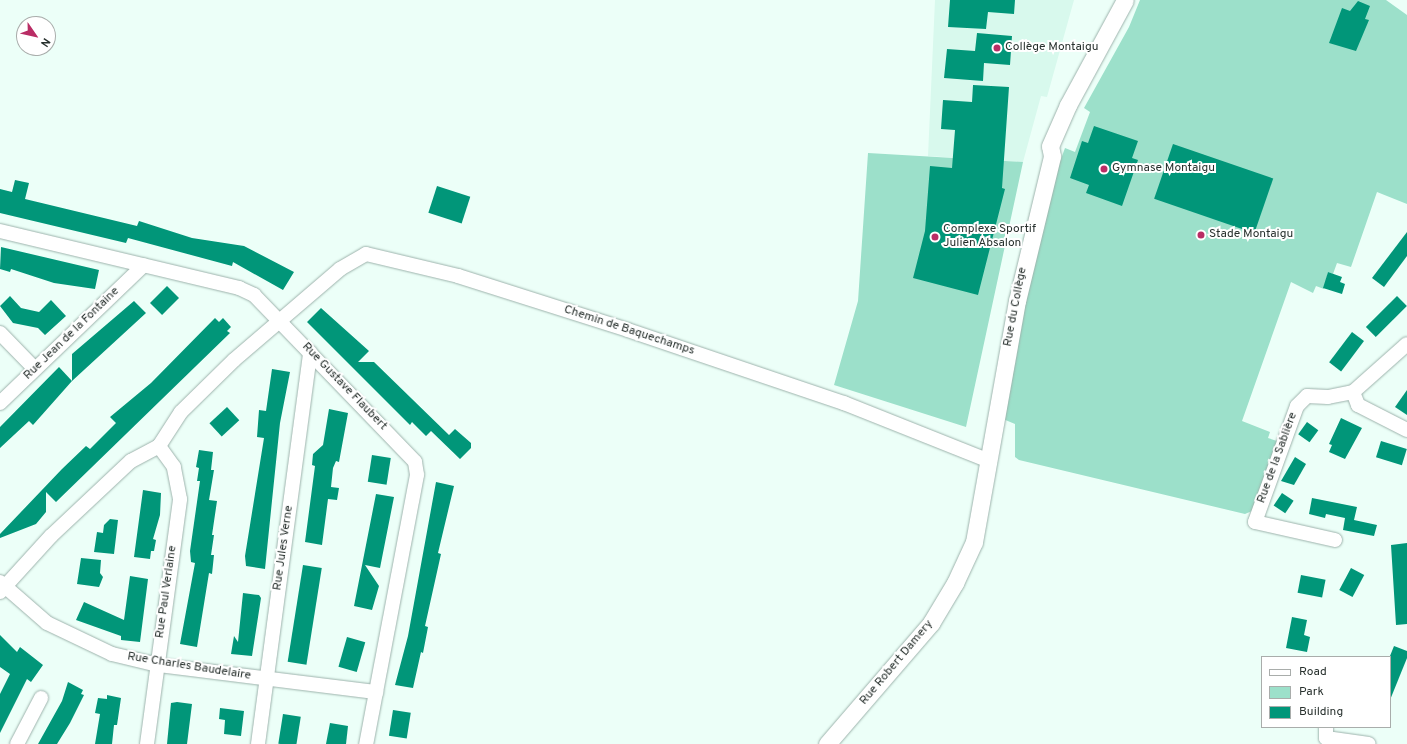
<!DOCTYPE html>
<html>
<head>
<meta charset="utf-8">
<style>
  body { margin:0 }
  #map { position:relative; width:1407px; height:744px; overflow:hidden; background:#ecfff8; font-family:Overpass,sans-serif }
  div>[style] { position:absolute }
  .built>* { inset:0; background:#d8f9ed }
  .green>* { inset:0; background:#9ce0ca }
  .building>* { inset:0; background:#019679; transform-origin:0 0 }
  .roads { filter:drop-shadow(0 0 1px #9db3ac) drop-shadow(0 0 1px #9db3ac) }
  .minor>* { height:14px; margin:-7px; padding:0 7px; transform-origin:7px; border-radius:7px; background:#fff }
  .tertiary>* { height:17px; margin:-8.5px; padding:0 8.5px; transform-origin:8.5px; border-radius:8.5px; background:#fff }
  .dots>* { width:11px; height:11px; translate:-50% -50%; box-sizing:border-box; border:2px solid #fff; border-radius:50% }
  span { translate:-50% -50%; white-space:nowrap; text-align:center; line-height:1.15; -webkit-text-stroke:4px #fff; paint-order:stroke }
  .poi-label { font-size:12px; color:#28312e }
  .left { translate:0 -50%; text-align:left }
  .street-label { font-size:12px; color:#28312e }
  .legend { position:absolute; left:1261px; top:656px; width:130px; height:72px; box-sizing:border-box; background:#fff; border:1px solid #a9adab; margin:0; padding:5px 7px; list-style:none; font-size:12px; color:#28312e }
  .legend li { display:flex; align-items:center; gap:8px; height:20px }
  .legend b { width:20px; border:1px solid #a9adab }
  .north { position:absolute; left:16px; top:16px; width:40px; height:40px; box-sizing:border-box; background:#fff; border:1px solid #a9adab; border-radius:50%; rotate:124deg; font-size:11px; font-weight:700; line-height:16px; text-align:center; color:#28312e }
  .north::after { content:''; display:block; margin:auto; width:14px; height:18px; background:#b92d65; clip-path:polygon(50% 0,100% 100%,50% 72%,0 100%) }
</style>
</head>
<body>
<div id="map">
  <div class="built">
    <i style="clip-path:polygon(935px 0,1074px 0,1047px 97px,1041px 96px,1023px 162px,928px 156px)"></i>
  </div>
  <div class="green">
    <i style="clip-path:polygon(1140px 0,1386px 0,1407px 15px,1407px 204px,1377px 192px,1351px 267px,1337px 263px,1333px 274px,1328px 272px,1324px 289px,1316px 286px,1313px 293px,1291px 282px,1242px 421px,1270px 432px,1268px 438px,1277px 441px,1252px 511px,1245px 514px,1019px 460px,1015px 457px,1015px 424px,1003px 419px,1033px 260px,1054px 178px,1065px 148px,1075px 152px,1090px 112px,1084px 108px,1129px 27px)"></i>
    <i style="clip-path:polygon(868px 153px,1023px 162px,966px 427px,834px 385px,858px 301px)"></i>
  </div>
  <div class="building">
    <i style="clip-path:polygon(950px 0,1015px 0,1014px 14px,988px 12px,986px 29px,948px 27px)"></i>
    <i style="clip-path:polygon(1358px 1px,1370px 6px,1365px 19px,1369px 20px,1356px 51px,1329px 43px,1342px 8px,1350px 11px)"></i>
    <i style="clip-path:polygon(977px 33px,1012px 36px,1010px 65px,984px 63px,983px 81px,944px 78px,947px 49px,975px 51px)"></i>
    <i style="clip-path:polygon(973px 85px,1009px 87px,1002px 188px,1005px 189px,978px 295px,913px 278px,925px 231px,930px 166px,952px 168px,955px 130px,941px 129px,943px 100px,972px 102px)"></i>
    <i style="clip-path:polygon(1094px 126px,1138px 141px,1132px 158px,1138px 160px,1122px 206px,1086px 193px,1089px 185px,1070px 178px,1082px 141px,1088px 143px)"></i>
    <i style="left:1173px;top:144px;width:106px;height:58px;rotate:19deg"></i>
    <i style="clip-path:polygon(15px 180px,29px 183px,25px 199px,137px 226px,139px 221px,192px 238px,244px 246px,294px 272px,283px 290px,233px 262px,232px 266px,128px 238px,126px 243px,0 213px,0 189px,12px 192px)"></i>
    <i style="left:437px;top:186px;width:35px;height:28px;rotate:18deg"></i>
    <i style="clip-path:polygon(1407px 232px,1407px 256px,1384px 287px,1372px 278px)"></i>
    <i style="clip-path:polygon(1px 247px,99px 270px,95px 289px,54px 283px,11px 269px,10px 272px,0 269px)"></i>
    <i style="clip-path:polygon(1328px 272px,1342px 277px,1340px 282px,1345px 284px,1342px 294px,1323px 288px)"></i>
    <i style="left:167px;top:286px;width:17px;height:24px;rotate:45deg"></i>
    <i style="clip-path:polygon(10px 296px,21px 308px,39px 312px,51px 300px,66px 316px,45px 335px,38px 328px,13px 323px,0 306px)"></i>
    <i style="left:1397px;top:296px;width:14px;height:44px;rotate:45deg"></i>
    <i style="clip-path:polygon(134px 301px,146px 313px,72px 381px,33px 425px,29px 421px,0 448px,0 427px,59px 367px,72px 381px,72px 354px)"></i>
    <i style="clip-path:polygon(321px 308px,369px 351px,358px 362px,374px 362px,449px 435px,455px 429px,471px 443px,471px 448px,460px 459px,431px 431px,426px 436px,412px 422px,410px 425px,307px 322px)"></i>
    <i style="clip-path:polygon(215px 318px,219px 322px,223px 318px,231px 327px,227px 331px,230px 333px,56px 502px,46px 492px,46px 512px,36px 524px,0 538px,0 534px,62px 469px,86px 446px,90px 449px,116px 423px,110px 417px,151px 383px)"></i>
    <i style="left:1352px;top:332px;width:15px;height:38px;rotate:37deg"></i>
    <i style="clip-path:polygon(272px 369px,290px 372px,280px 423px,265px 569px,246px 566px,245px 556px,264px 438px,257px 437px,259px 410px,266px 411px)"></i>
    <i style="clip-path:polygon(1407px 390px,1407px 415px,1395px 407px)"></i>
    <i style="left:227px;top:407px;width:18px;height:24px;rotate:47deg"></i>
    <i style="clip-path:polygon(329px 409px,348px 413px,339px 462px,336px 461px,333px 468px,331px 487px,339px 488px,337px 500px,328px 499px,322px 545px,305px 542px,315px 466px,312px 465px,313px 454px,323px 445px)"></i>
    <i style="clip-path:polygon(1341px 418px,1362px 428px,1345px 459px,1329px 452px,1332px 445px,1329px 444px)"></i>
    <i style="left:1307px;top:422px;width:14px;height:15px;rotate:36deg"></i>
    <i style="left:1381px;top:441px;width:27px;height:17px;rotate:17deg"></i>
    <i style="clip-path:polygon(199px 450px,213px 452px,211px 470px,214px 470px,209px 500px,217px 501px,212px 535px,214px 535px,211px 555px,214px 555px,212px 574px,209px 573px,197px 647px,180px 644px,195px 563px,191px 562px,190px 551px,200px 481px,197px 481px,199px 468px,196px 467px)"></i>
    <i style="left:372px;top:455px;width:19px;height:27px;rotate:9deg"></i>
    <i style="clip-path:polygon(1295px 457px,1306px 464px,1294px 485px,1281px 481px)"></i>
    <i style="clip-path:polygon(436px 482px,454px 486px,438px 553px,441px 554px,425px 626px,428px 627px,423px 653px,421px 652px,413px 688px,395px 685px,408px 636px)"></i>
    <i style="clip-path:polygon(143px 490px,161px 493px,160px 515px,153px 539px,156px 540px,154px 551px,151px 551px,150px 559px,134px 557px)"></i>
    <i style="left:1282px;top:493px;width:14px;height:15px;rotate:34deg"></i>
    <i style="clip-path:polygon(376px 494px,394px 497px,380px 568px,365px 565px,379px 586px,372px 610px,354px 606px)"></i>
    <i style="clip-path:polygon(1312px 498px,1357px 507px,1354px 520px,1377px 525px,1374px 536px,1343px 530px,1345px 518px,1326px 514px,1325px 518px,1309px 514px)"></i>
    <i style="clip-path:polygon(110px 519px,118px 520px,114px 554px,94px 552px,97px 532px,103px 533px,104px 525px)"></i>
    <i style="clip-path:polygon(1407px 543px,1407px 624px,1396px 625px,1391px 545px)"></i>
    <i style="clip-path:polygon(81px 558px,101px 560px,100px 573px,103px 577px,99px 587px,77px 584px)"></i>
    <i style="left:303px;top:565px;width:19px;height:98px;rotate:9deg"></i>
    <i style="left:1351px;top:568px;width:15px;height:25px;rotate:28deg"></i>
    <i style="left:1301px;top:575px;width:25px;height:18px;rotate:11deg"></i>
    <i style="clip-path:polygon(130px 576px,148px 579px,140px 642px,121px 640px,121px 636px,76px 620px,84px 602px,124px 620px)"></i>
    <i style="clip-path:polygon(243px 593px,259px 595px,261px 598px,252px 656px,231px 654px,234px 636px,238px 642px)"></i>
    <i style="clip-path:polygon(1292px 617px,1307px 620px,1304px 635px,1310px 637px,1307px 652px,1286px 648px)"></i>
    <i style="clip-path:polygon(0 635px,17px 652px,20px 647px,43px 665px,31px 682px,27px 679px,0 733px,0 694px,10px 674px,0 667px)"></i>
    <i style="left:347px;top:637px;width:19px;height:31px;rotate:16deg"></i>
    <i style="clip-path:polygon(1394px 646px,1407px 651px,1407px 658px,1390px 700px,1390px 656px)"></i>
    <i style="clip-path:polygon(68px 682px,83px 690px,81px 694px,84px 695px,70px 723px,57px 744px,38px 744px,62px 701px)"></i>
    <i style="clip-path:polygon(107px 695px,121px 698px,117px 725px,114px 725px,112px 744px,95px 744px,100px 714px,95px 713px,98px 698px,107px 699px)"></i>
    <i style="clip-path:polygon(177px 702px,192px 704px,187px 744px,167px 744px,171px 703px)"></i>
    <i style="clip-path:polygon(220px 708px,244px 711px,241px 736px,224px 734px,225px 720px,219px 719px)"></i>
    <i style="left:393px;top:710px;width:18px;height:26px;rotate:9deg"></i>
    <i style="left:283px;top:714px;width:18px;height:30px;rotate:9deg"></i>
    <i style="clip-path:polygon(330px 723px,348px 726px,346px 744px,326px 744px)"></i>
  </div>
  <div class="roads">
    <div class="minor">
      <i style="left:0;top:231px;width:246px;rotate:13.4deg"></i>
      <i style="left:239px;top:288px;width:17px;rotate:25deg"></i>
      <i style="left:254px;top:295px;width:232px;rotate:46deg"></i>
      <i style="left:415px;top:462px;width:13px;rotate:81deg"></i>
      <i style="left:417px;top:475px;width:274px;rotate:100.7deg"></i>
      <i style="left:0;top:333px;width:50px;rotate:45.8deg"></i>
      <i style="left:1353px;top:392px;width:14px;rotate:69deg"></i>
      <i style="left:1358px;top:405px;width:55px;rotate:27deg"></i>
      <i style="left:0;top:403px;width:199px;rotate:-43.8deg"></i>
      <i style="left:1335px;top:540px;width:82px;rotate:-167.3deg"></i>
      <i style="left:1255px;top:522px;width:123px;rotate:-70.1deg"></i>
      <i style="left:1297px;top:406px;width:14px;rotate:-45deg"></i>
      <i style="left:1307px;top:396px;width:21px;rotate:3deg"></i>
      <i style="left:1328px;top:397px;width:25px;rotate:-11deg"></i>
      <i style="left:1353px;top:392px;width:72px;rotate:-41.6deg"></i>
      <i style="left:0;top:582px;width:62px;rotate:41.1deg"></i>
      <i style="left:47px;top:623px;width:72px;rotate:25.5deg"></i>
      <i style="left:112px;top:654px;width:47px;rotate:13.4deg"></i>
      <i style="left:158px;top:665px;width:220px;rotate:7.1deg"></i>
      <i style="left:0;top:592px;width:76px;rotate:-47.7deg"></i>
      <i style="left:51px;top:536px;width:110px;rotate:-43.2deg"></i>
      <i style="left:131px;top:461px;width:32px;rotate:-28deg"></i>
      <i style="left:159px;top:446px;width:40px;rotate:-57.1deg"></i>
      <i style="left:181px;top:412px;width:74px;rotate:-44.5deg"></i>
      <i style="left:234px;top:360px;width:140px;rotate:-40.6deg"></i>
      <i style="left:340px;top:269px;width:30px;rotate:-30deg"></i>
      <i style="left:366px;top:254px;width:95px;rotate:13.4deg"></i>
      <i style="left:458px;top:276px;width:178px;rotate:17.6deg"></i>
      <i style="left:628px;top:330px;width:228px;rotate:18.7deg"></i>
      <i style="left:844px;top:403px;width:157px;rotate:21.7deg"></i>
      <i style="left:1326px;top:727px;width:11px;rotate:90deg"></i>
      <i style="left:1326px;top:738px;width:43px;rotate:7.9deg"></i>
      <i style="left:17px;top:744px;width:52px;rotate:-62.4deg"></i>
      <i style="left:147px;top:744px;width:247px;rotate:-82.3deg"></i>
      <i style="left:180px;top:499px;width:33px;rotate:-101deg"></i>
      <i style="left:174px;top:467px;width:26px;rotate:-126deg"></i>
      <i style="left:258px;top:744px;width:395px;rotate:-82.4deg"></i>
    </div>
    <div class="tertiary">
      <i style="left:827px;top:744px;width:160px;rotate:-49.3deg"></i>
      <i style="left:931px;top:623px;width:47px;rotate:-59deg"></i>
      <i style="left:955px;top:583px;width:45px;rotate:-65.1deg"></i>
      <i style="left:974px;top:542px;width:245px;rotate:-79.9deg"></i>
      <i style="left:1017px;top:301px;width:149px;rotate:-76.4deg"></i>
      <i style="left:1052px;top:156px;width:10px;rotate:-101deg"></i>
      <i style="left:1050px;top:146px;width:45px;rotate:-66.3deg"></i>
      <i style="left:1068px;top:105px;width:119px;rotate:-61.5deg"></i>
    </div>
  </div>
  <div class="dots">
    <i style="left:997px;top:48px;background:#b92d65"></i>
    <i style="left:1104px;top:169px;background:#b92d65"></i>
    <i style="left:1201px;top:235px;background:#b92d65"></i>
    <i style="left:935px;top:237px;background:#b92d65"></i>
  </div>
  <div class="poi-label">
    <span class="left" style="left:1005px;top:48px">Collège Montaigu</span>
    <span class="left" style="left:1112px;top:169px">Gymnase Montaigu</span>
    <span class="left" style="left:943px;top:237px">Complexe Sportif<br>Julien Absalon</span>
    <span class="left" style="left:1209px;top:235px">Stade Montaigu</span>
  </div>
  <div class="street-label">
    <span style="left:1016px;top:307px;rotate:-79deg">Rue du Collège</span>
    <span style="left:629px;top:331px;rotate:18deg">Chemin de Baquechamps</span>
    <span style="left:72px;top:334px;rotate:-44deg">Rue Jean de la Fontaine</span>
    <span style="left:344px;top:387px;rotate:46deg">Rue Gustave Flaubert</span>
    <span style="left:1278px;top:458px;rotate:-70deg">Rue de la Sablière</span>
    <span style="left:284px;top:548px;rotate:-82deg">Rue Jules Verne</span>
    <span style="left:167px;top:592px;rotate:-82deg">Rue Paul Verlaine</span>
    <span style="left:897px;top:663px;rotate:-50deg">Rue Robert Damery</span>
    <span style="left:189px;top:667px;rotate:9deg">Rue Charles Baudelaire</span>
  </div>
  <ul class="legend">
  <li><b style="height:5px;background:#fff"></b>Road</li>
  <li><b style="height:11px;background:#9ce0ca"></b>Park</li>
  <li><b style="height:11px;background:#019679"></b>Building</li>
  </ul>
  <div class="north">N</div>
</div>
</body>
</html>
